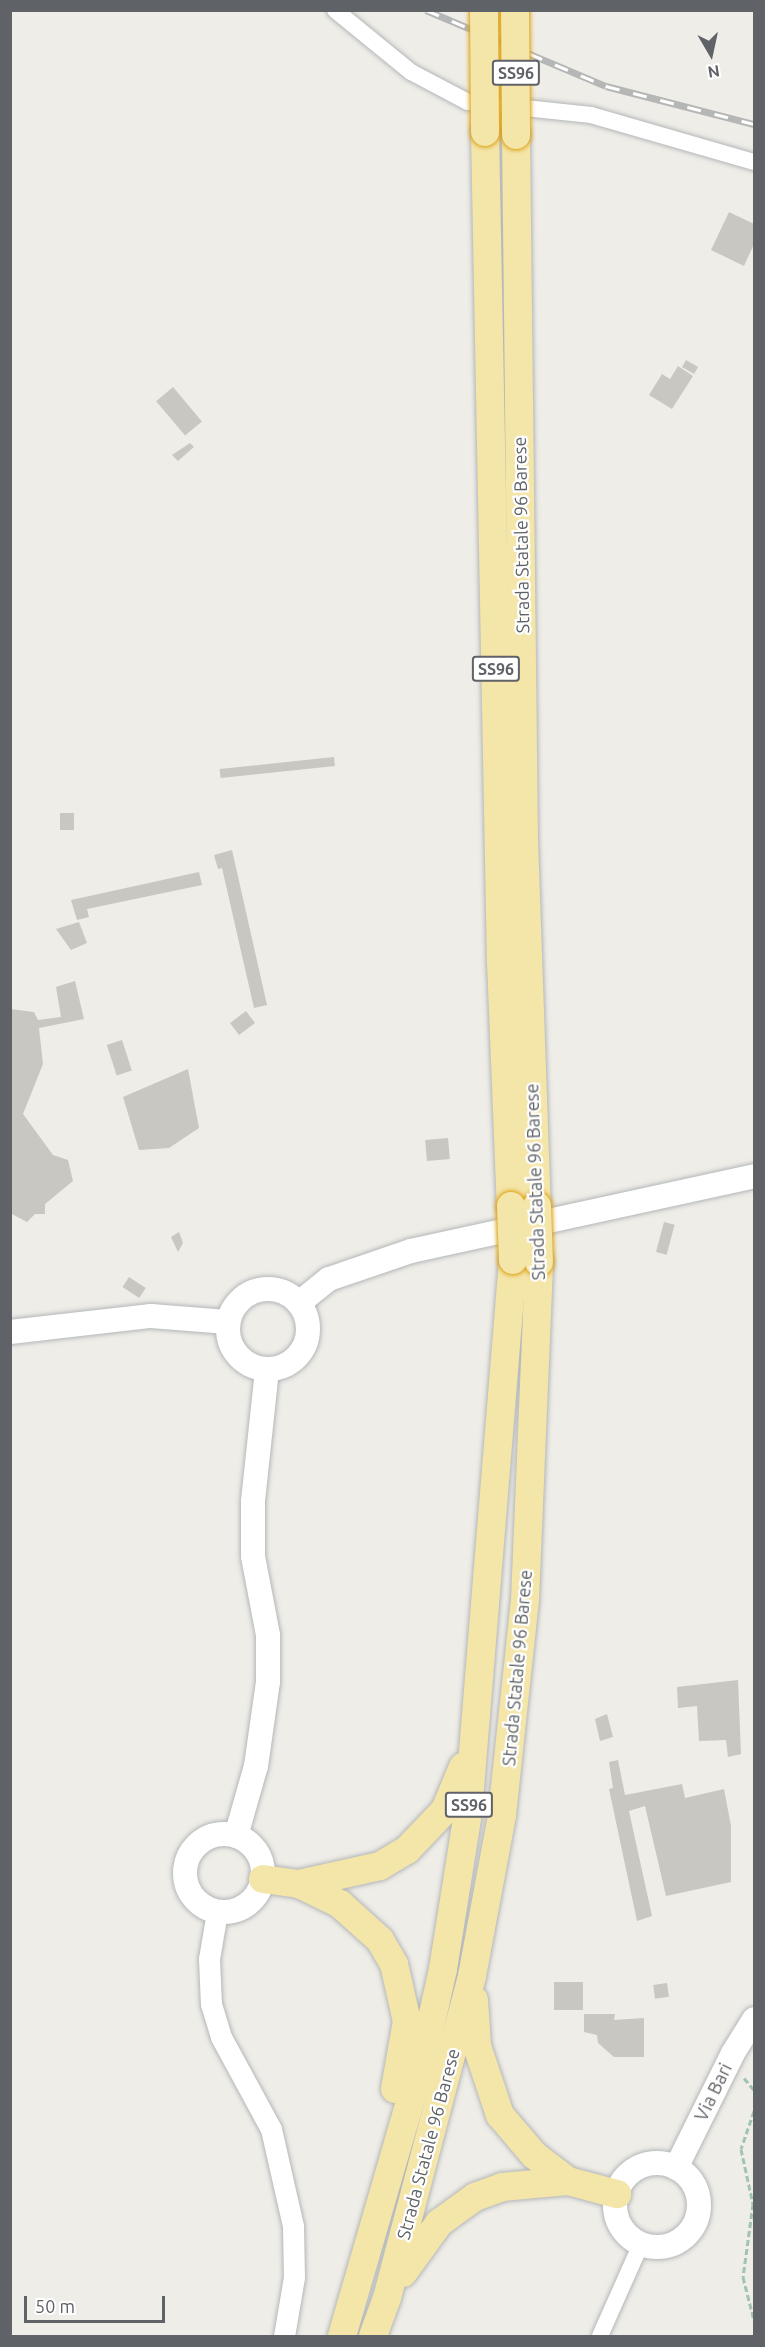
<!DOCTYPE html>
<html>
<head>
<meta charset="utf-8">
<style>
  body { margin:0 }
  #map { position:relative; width:765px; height:2347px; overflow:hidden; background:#efede7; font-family:Ubuntu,sans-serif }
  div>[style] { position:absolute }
  .building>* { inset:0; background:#c8c7c2; transform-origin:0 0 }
  .path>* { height:3px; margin-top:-1.5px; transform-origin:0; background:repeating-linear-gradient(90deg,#a1c4ac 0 6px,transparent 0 9px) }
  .roads { filter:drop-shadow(0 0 2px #b4b7ba) drop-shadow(0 0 2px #b4b7ba) }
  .minor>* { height:16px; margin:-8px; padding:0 8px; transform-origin:8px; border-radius:8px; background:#fff }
  .tertiary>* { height:21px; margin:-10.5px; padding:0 10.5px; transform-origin:10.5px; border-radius:10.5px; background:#fff }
  .secondary>* { height:24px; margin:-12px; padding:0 12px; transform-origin:12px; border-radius:12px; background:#fff }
  .secondary>.ring { margin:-12px; padding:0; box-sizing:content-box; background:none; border:24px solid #fff; border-radius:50% }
  .trunk>* { height:28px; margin:-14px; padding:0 14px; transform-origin:14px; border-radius:14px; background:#f4e5a8 }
  .rail>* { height:7px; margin-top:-3.5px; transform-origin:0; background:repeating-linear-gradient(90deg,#fff 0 14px,#b5b6b6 0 28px); box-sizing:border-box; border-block:2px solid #b5b6b6 }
  .bridges { filter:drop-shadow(0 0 2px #dda31a) drop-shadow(0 0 2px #dda31a) }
  .trunk-bridge>* { height:28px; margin:-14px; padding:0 14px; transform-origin:14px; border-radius:14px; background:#f4e5a8 }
  span { translate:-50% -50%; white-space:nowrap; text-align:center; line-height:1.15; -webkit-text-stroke:4.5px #fff; paint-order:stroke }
  .shield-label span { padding:2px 4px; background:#fff; border:2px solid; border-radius:4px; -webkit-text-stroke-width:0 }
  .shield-label { font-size:16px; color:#5f6266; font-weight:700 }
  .street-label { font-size:18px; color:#5f6266 }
  .frame { position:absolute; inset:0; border:12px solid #5f6266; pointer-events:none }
  .north { position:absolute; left:681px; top:24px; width:60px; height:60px; -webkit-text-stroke:4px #fff; paint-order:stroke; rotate:171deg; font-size:16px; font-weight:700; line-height:24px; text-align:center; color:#5f6266 }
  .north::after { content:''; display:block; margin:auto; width:21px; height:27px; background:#5f6266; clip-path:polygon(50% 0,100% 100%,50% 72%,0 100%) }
  .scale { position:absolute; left:24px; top:2296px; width:141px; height:27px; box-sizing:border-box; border:3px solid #5f6266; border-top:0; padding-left:8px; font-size:18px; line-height:21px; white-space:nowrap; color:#5f6266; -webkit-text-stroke:4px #fff; paint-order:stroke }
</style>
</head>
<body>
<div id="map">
  <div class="building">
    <i style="clip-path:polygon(729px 212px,754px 224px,754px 244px,744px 266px,711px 250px)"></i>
    <i style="left:686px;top:360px;width:14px;height:8px;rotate:30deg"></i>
    <i style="clip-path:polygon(678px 366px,693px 376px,672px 409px,649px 395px,662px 374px,670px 379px)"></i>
    <i style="left:173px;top:387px;width:45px;height:22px;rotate:50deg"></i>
    <i style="clip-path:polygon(190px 443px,194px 447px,178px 461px,172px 455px)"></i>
    <i style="left:334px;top:757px;width:9px;height:115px;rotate:84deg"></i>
    <i style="left:74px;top:813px;width:17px;height:14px;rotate:90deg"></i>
    <i style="clip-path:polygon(232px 850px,267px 1005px,254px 1008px,222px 868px,218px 869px,214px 855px)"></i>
    <i style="clip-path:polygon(199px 872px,202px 885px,87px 909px,89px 917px,77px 920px,71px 900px)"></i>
    <i style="clip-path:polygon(79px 922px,87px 943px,71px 950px,56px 929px)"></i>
    <i style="clip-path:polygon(75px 981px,84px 1019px,39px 1028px,43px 1064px,23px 1114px,53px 1155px,68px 1160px,73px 1181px,45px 1204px,45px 1214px,35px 1214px,27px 1222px,10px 1213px,10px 1009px,34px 1012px,38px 1020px,61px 1017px,56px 987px)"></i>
    <i style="left:246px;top:1011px;width:15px;height:20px;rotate:53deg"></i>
    <i style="left:122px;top:1040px;width:32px;height:16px;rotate:72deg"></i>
    <i style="clip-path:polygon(188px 1069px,199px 1128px,169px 1148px,139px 1150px,123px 1097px)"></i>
    <i style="left:448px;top:1138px;width:21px;height:23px;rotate:85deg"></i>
    <i style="left:664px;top:1222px;width:11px;height:31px;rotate:15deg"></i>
    <i style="clip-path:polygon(179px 1232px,183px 1243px,178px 1252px,171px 1237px)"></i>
    <i style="left:129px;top:1277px;width:20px;height:12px;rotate:33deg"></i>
    <i style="clip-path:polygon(738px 1680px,741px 1754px,728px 1757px,726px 1740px,699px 1741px,697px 1706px,678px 1708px,677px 1687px)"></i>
    <i style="clip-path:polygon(607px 1714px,613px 1737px,600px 1741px,595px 1719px)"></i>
    <i style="clip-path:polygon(618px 1760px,625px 1795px,682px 1784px,685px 1798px,724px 1789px,731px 1826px,731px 1882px,666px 1896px,645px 1806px,629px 1811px,652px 1916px,637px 1921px,609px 1789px,613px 1788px,609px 1762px)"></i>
    <i style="left:554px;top:1982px;width:29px;height:28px"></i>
    <i style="left:667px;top:1983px;width:14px;height:14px;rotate:82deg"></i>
    <i style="clip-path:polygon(584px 2014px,615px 2014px,614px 2020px,644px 2018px,644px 2057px,614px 2057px,598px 2043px,597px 2035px,584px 2032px)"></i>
  </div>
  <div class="path">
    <i style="left:744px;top:2078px;width:16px;rotate:50deg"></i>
    <i style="left:754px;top:2111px;width:40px;rotate:108.9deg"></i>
    <i style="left:741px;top:2149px;width:56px;rotate:77.7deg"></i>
    <i style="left:753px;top:2204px;width:74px;rotate:97.8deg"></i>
    <i style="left:743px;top:2277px;width:44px;rotate:75.7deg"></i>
  </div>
  <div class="roads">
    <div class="minor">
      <i style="left:335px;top:10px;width:98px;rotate:39.2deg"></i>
      <i style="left:411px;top:72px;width:64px;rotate:27.8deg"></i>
      <i style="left:468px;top:102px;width:124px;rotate:6deg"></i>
      <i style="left:591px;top:115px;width:170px;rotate:16.1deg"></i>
      <i style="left:600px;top:2336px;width:101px;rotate:-66deg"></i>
    </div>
    <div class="tertiary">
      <i style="left:217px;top:1912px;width:48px;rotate:99.7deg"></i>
      <i style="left:209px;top:1959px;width:45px;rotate:87.5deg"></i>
      <i style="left:211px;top:2004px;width:34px;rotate:73deg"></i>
      <i style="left:221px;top:2037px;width:105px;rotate:61.5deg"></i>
      <i style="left:271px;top:2129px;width:99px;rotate:77.2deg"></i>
      <i style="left:293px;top:2226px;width:51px;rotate:88.9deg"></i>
      <i style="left:294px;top:2277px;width:60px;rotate:99.6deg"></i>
    </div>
    <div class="secondary">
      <i class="ring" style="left:228px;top:1289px;width:56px;height:56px"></i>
      <i style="left:299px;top:1303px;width:38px;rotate:-39deg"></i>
      <i style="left:329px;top:1279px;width:87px;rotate:-18.9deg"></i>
      <i style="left:411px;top:1251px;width:351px;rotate:-12.3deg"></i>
      <i style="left:10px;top:1332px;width:142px;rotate:-6.5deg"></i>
      <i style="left:151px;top:1316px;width:77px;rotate:4.5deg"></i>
      <i class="ring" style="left:185px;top:1834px;width:54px;height:54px"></i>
      <i style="left:236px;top:1836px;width:73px;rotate:-74.1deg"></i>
      <i style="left:256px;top:1766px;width:85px;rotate:-81.9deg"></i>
      <i style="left:268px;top:1682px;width:47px;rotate:-90deg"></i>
      <i style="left:268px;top:1635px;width:80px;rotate:-100.8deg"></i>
      <i style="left:253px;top:1556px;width:55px;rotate:-90deg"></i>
      <i style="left:253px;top:1501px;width:132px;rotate:-83.9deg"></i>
      <i class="ring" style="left:615px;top:2163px;width:60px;height:60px"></i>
      <i style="left:676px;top:2168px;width:128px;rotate:-63.6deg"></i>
      <i style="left:733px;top:2053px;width:40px;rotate:-58deg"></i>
    </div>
    <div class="trunk">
      <i style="left:485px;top:132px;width:830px;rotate:88.9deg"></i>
      <i style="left:501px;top:962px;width:244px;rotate:87.7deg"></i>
      <i style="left:516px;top:135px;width:705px;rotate:89.35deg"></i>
      <i style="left:524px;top:840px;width:366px;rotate:88deg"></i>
      <i style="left:263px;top:1879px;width:36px;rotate:8deg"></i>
      <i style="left:299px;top:1884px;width:46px;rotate:26deg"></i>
      <i style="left:340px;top:1904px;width:54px;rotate:42deg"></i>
      <i style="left:380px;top:1940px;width:28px;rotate:60deg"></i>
      <i style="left:394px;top:1964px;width:58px;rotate:77.2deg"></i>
      <i style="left:407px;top:2021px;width:69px;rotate:100deg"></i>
      <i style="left:299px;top:1884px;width:83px;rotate:-12.5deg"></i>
      <i style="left:380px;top:1866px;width:31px;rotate:-31deg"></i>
      <i style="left:407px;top:1850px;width:55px;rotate:-46.5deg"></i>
      <i style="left:445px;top:1810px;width:47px;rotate:-67.3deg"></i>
      <i style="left:474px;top:2000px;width:46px;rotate:86.3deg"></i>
      <i style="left:477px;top:2046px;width:73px;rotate:71.6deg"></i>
      <i style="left:500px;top:2115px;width:52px;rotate:49.6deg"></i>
      <i style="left:534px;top:2155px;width:43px;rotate:37.4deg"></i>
      <i style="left:403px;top:2273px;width:62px;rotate:-54.2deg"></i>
      <i style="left:439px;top:2223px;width:44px;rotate:-35.8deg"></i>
      <i style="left:475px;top:2197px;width:29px;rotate:-20deg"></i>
      <i style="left:502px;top:2187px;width:66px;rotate:-5.2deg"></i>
      <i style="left:568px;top:2181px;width:51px;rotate:14.9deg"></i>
      <i style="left:342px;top:2336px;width:290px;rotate:-73.8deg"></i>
      <i style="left:423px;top:2058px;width:91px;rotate:-77.3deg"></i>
      <i style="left:443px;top:1969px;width:158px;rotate:-80.9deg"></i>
      <i style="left:468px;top:1813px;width:555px;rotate:-85.35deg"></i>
      <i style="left:373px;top:2336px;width:40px;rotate:-69.8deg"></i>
      <i style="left:387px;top:2298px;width:333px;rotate:-75.2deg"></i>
      <i style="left:472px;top:1976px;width:164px;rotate:-79.4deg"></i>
      <i style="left:502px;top:1815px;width:216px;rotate:-83.9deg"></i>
      <i style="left:525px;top:1600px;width:338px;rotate:-87.6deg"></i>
    </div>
  </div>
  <div class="rail">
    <i style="left:426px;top:10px;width:195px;rotate:22.9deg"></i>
    <i style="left:606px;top:86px;width:153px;rotate:14.4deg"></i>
  </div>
  <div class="bridges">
    <div class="trunk-bridge">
      <i style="left:484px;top:10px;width:122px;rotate:89.5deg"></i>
      <i style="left:515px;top:12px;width:123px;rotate:89.5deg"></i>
      <i style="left:511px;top:1206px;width:54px;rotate:87.9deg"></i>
      <i style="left:537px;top:1206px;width:56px;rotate:88deg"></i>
    </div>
  </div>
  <div class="shield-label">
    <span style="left:516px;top:73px">SS96</span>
    <span style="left:496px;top:669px">SS96</span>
    <span style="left:469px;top:1805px">SS96</span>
  </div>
  <div class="street-label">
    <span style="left:521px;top:535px;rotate:-91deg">Strada Statale 96 Barese</span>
    <span style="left:535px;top:1182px;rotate:-92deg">Strada Statale 96 Barese</span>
    <span style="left:517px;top:1668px;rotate:-85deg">Strada Statale 96 Barese</span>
    <span style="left:713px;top:2092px;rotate:-64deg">Via Bari</span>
    <span style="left:428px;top:2144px;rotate:-75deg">Strada Statale 96 Barese</span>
  </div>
  <div class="frame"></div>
  <div class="north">N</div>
  <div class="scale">50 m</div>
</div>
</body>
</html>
